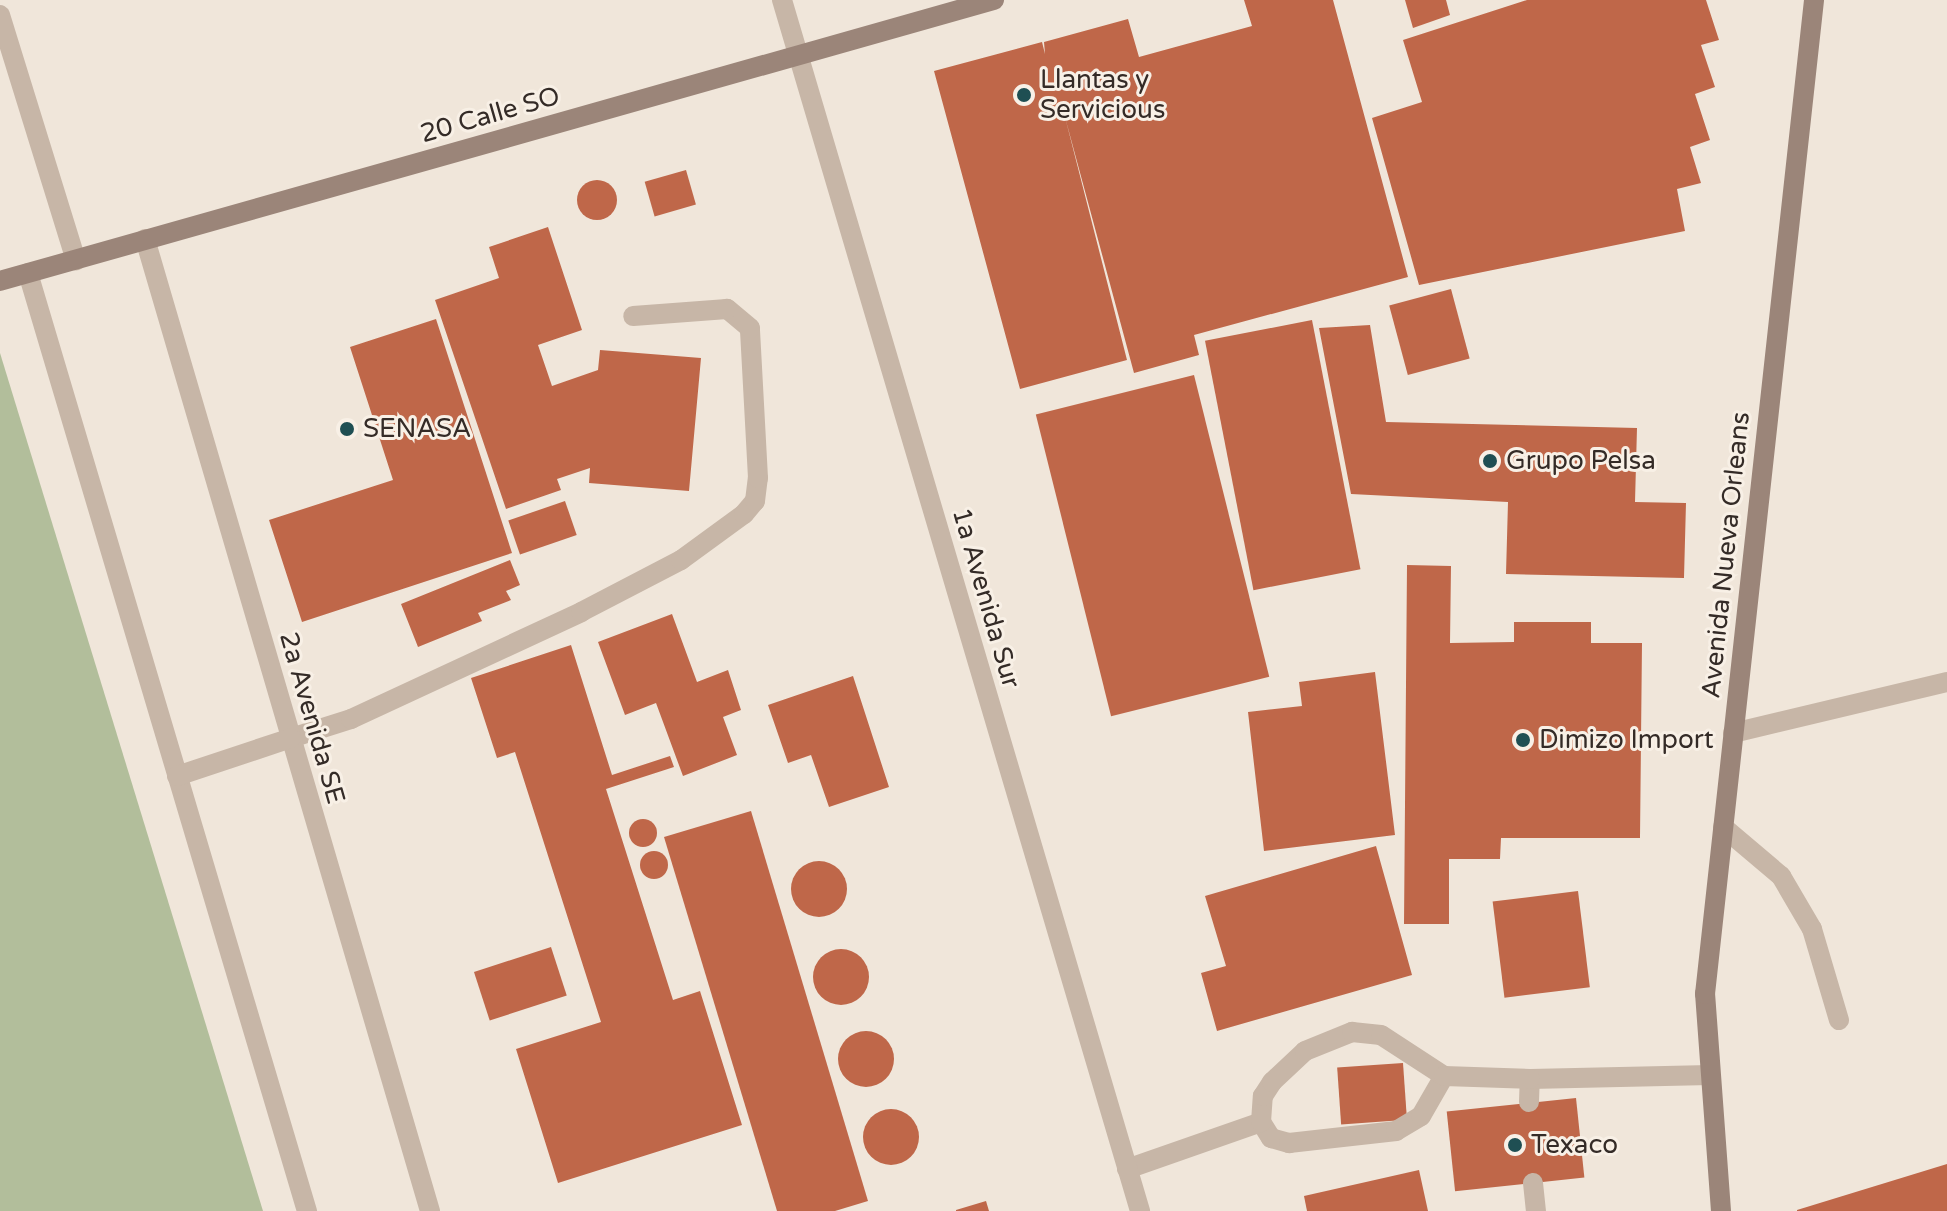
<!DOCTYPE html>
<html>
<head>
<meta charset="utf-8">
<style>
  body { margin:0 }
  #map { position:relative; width:1947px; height:1211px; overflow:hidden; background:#f0e6da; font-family:"Varela Round",sans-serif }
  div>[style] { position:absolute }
  .green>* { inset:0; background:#b2be9b }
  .building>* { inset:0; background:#bf6749; transform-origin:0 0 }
  .round { border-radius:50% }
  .lane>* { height:20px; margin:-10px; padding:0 10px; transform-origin:10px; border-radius:10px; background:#c7b6a7 }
  .street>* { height:20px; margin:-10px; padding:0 10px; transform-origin:10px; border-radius:10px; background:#c7b6a7 }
  .secondary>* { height:20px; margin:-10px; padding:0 10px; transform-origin:10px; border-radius:10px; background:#9b8579 }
  .dots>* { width:22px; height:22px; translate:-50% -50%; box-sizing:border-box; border:4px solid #f8f0e6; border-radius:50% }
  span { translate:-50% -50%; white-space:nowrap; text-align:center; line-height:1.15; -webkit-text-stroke:6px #f8f0e6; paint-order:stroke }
  .poi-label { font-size:26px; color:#342b27 }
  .left { translate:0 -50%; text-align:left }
  .street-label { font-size:26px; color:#342b27 }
</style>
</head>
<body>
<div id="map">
  <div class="green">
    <i style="clip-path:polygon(0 353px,263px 1211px,0 1211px)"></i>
  </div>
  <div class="building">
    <i style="clip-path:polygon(1244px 0,1333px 0,1408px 277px,1194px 335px,1199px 355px,1134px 373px,1065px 117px,1127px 360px,1020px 389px,934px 71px,1042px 42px,1045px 54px,1044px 42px,1128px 19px,1139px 57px,1252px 26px)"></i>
    <i style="clip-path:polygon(1405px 0,1446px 0,1450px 15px,1413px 28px)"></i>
    <i style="clip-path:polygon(1527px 0,1706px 0,1719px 40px,1701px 45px,1715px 87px,1695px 94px,1710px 140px,1690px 147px,1701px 183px,1677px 189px,1685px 231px,1419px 285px,1372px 118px,1422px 102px,1403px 40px)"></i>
    <i style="left:686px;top:170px;width:36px;height:43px;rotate:74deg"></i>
    <i class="round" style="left:577px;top:180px;width:40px;height:40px"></i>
    <i style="clip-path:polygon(548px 227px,582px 330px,538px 345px,552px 386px,598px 370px,600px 350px,701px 358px,689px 491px,589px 483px,590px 468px,557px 479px,561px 490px,506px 509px,435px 300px,499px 278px,489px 247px)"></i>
    <i style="left:1451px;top:289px;width:72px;height:64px;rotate:75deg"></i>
    <i style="clip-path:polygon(436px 319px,512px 553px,302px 622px,269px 520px,393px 480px,350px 347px)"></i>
    <i style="left:1312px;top:320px;width:254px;height:109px;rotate:79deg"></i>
    <i style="clip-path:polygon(1370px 325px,1386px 422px,1637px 428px,1635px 502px,1686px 503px,1684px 578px,1506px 574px,1508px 502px,1351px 494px,1319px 328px)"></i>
    <i style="left:1194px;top:375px;width:311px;height:163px;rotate:76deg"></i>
    <i style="left:565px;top:501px;width:36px;height:60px;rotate:71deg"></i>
    <i style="clip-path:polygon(510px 560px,520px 585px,506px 591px,511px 600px,478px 613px,482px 621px,418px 647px,401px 604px)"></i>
    <i style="clip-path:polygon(1407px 565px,1451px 566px,1450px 643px,1514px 642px,1514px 622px,1591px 622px,1591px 643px,1642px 643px,1640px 838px,1501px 838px,1500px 859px,1449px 859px,1449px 924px,1404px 924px)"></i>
    <i style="clip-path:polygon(672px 614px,697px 682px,728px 670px,741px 710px,723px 717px,737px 755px,683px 776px,656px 703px,625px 715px,598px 642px)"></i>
    <i style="clip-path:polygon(571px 645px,612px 775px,670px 756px,674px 767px,606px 789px,673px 1000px,700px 991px,742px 1125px,558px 1183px,516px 1049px,601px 1022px,515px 752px,497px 758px,471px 678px)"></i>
    <i style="clip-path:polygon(1375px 672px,1395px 835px,1264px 851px,1248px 712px,1302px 706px,1299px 682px)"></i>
    <i style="clip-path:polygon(853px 676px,889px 787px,829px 807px,811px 755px,788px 763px,768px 705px)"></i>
    <i style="clip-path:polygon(751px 811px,868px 1201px,835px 1211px,777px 1211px,664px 837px)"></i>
    <i class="round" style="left:629px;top:819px;width:28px;height:28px"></i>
    <i style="clip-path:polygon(1376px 846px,1412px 975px,1217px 1031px,1201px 973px,1226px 966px,1205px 896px)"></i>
    <i class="round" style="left:640px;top:851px;width:28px;height:28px"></i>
    <i class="round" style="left:791px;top:861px;width:56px;height:56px"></i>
    <i style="left:1578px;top:891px;width:97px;height:86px;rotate:83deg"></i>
    <i style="left:551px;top:947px;width:51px;height:81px;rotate:72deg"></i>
    <i class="round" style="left:813px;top:949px;width:56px;height:56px"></i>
    <i class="round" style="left:838px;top:1031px;width:56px;height:56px"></i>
    <i style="left:1403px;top:1063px;width:57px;height:66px;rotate:86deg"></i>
    <i style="left:1576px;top:1098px;width:80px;height:130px;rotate:84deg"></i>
    <i class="round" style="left:863px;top:1109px;width:56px;height:56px"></i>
    <i style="clip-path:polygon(1947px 1164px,1947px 1211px,1797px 1211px,1797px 1210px)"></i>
    <i style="clip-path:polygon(1419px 1170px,1428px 1211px,1307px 1211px,1304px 1196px)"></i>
    <i style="clip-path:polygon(986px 1201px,989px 1211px,956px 1211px,956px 1210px)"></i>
  </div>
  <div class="lane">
    <i style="left:0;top:15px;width:257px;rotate:72.8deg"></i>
    <i style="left:1733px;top:733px;width:220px;rotate:-13.4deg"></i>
    <i style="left:291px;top:738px;width:63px;rotate:-17.6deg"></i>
    <i style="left:351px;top:719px;width:254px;rotate:-24.9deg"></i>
    <i style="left:581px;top:612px;width:113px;rotate:-27.5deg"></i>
    <i style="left:681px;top:560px;width:78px;rotate:-36.1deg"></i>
    <i style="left:744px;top:514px;width:17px;rotate:-50deg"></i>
    <i style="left:755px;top:501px;width:23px;rotate:-83deg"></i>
    <i style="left:758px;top:478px;width:150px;rotate:-93.1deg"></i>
    <i style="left:750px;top:328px;width:30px;rotate:-140deg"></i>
    <i style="left:727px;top:309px;width:94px;rotate:175.7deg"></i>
    <i style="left:1723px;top:827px;width:76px;rotate:40.2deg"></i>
    <i style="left:1781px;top:876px;width:61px;rotate:59.7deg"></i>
    <i style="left:1812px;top:929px;width:95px;rotate:73.5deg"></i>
    <i style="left:1529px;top:1102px;width:23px;rotate:-88deg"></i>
    <i style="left:1530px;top:1079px;width:180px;rotate:-1.3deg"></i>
    <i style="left:1261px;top:1122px;width:19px;rotate:58deg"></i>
    <i style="left:1271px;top:1138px;width:19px;rotate:16deg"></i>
    <i style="left:1289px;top:1143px;width:108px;rotate:-6.4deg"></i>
    <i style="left:1396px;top:1131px;width:29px;rotate:-31deg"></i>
    <i style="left:1421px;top:1116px;width:46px;rotate:-60.1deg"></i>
    <i style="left:1127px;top:1169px;width:142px;rotate:-19.3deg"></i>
    <i style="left:1261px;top:1122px;width:26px;rotate:-86deg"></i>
    <i style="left:1263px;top:1096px;width:17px;rotate:-57deg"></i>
    <i style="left:1272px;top:1082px;width:45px;rotate:-43.2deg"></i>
    <i style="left:1305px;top:1051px;width:51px;rotate:-22deg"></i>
    <i style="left:1352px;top:1032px;width:29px;rotate:6deg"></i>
    <i style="left:1381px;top:1035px;width:75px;rotate:33.1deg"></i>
    <i style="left:1444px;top:1076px;width:86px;rotate:2deg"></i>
    <i style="left:1533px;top:1183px;width:28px;rotate:84deg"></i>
  </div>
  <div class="street">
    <i style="left:782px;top:0;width:1263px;rotate:73.53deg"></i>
    <i style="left:145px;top:239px;width:1013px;rotate:73.66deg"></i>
    <i style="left:28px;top:273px;width:979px;rotate:73.44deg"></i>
    <i style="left:177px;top:776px;width:120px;rotate:-18.4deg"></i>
  </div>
  <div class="secondary">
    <i style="left:0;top:281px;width:1033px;rotate:-15.79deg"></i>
    <i style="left:1721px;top:1211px;width:218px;rotate:-94.2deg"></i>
    <i style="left:1705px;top:994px;width:1000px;rotate:-83.74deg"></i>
  </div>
  <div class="dots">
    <i style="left:1024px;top:95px;background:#1f4f53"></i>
    <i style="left:347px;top:429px;background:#1f4f53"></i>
    <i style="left:1490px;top:461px;background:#1f4f53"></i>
    <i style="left:1523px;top:740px;background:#1f4f53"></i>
    <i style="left:1515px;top:1145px;background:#1f4f53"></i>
  </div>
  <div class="poi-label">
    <span class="left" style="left:1040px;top:95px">Llantas y<br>Servicious</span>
    <span class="left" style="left:363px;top:429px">SENASA</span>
    <span class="left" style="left:1506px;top:461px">Grupo Pelsa</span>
    <span class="left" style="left:1539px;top:740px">Dimizo Import</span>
    <span class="left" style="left:1531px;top:1145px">Texaco</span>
  </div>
  <div class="street-label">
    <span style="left:490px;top:115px;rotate:-16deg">20 Calle SO</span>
    <span style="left:1726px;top:555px;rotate:-84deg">Avenida Nueva Orleans</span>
    <span style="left:986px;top:598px;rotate:74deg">1a Avenida Sur</span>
    <span style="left:312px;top:718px;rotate:74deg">2a Avenida SE</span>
  </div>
</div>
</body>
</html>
